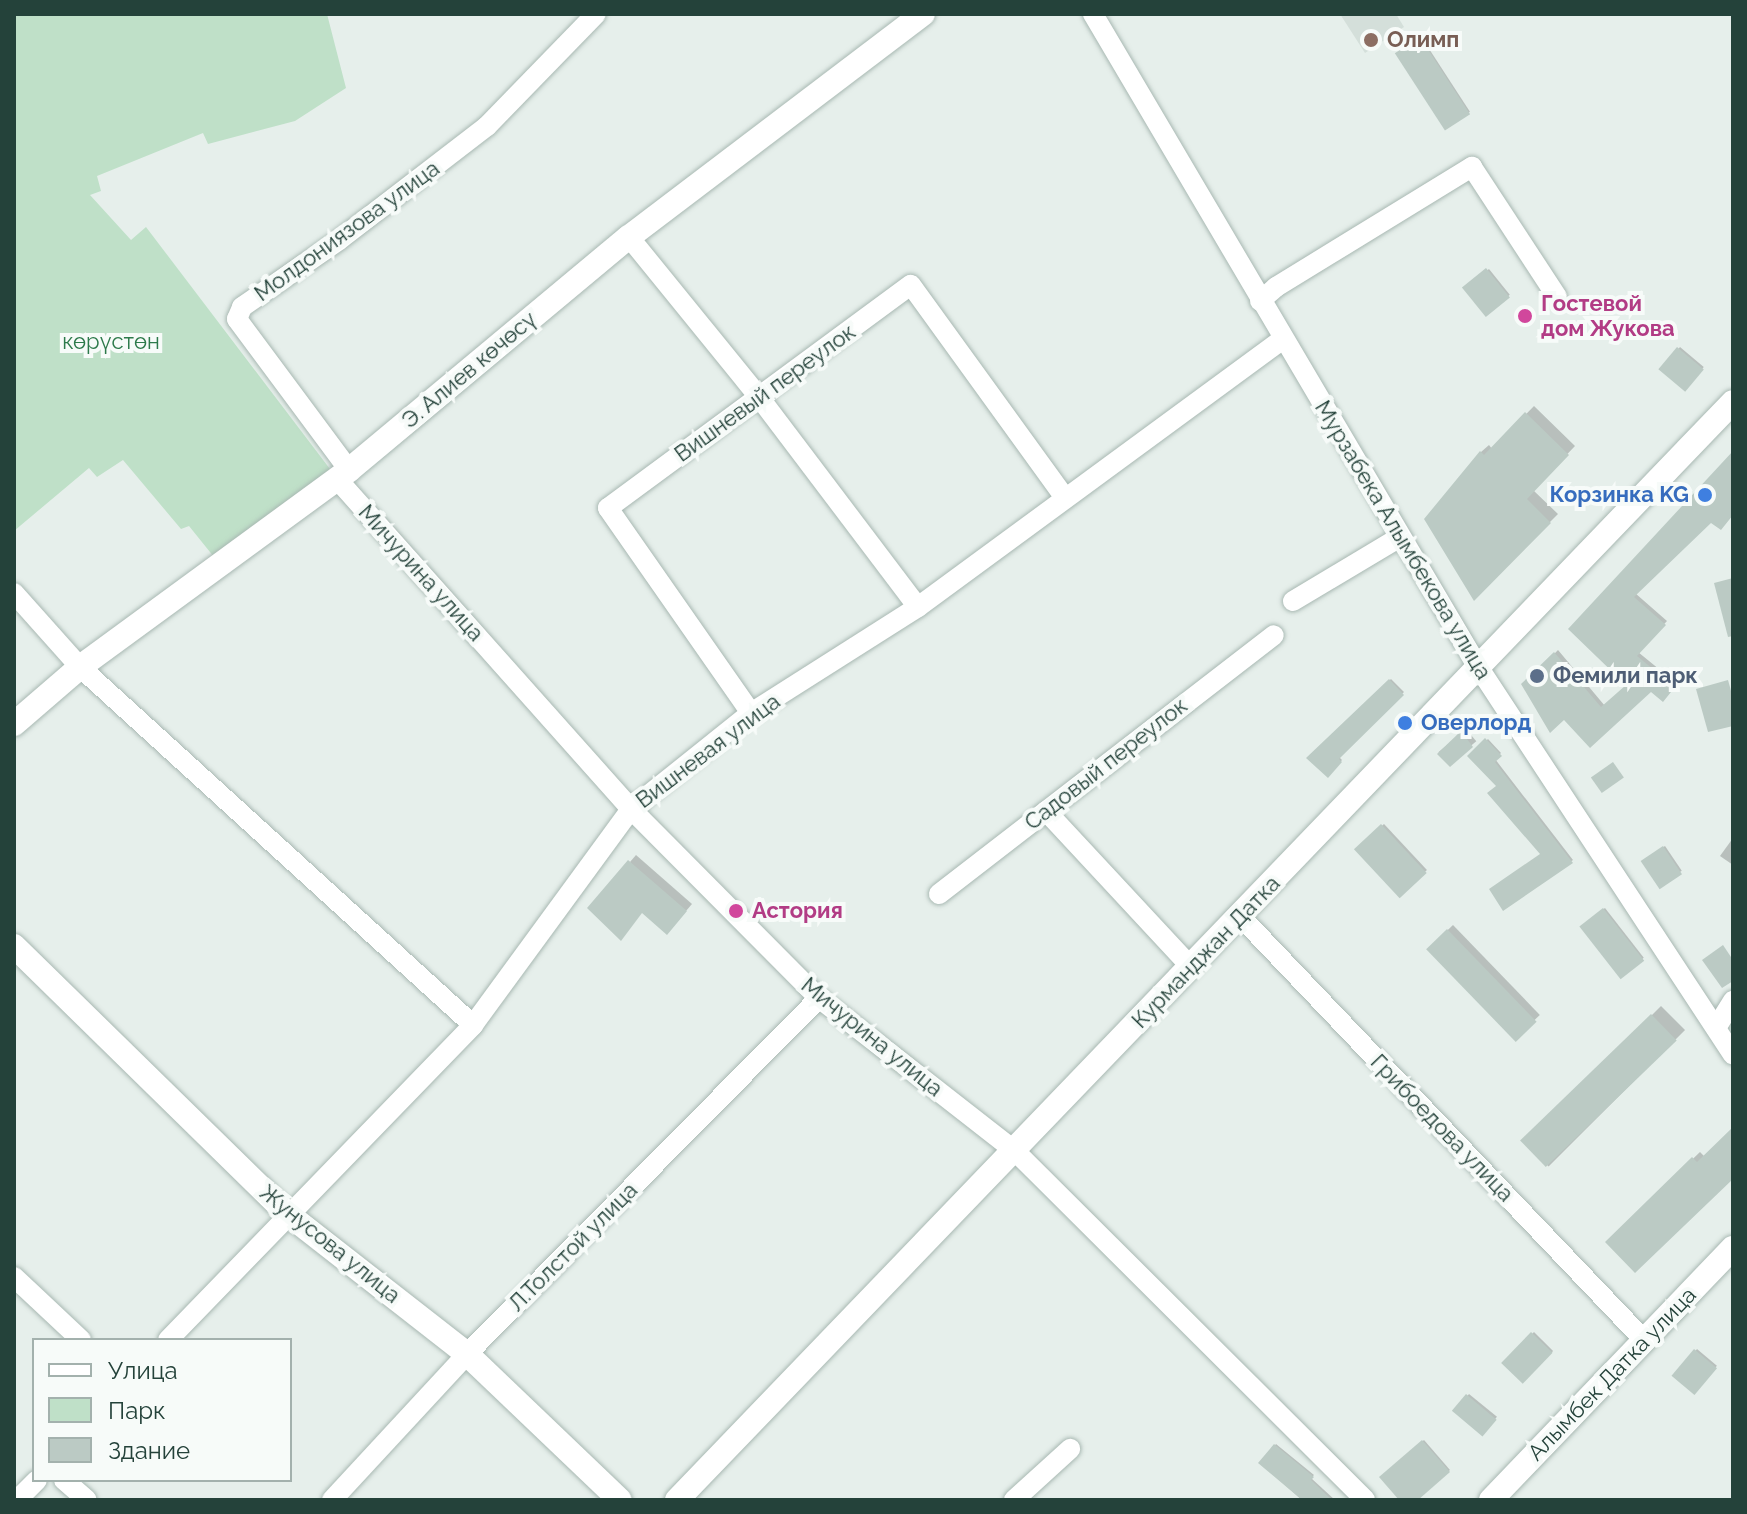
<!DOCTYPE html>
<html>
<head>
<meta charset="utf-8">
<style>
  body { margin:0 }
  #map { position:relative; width:1747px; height:1514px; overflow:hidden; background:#e6efeb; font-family:Raleway,sans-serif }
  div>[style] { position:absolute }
  .built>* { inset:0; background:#d4dfda }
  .green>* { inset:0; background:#bfe0c8 }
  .shadow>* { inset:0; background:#0003; transform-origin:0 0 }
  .building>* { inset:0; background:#bbcac4; transform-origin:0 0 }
  .roads { filter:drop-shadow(0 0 2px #a8b8b2) drop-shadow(0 0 2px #a8b8b2) }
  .minor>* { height:20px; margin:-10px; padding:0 10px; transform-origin:10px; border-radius:10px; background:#fff }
  .tertiary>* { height:24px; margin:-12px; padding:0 12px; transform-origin:12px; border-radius:12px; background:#fff }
  .secondary>* { height:24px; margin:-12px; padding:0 12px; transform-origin:12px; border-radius:12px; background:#fff }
  .dots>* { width:22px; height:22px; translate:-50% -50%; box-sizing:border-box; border:4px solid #f7fbf9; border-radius:50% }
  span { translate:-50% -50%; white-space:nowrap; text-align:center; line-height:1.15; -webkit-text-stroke:8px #f7fbf9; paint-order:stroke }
  .education-label { font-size:22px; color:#785e54; font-weight:700 }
  .left { translate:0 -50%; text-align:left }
  .street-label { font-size:22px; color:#24423a }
  .hotel-label { font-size:22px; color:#b23c85; font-weight:700 }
  .park-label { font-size:22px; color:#2d7a4b }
  .shop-label { font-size:22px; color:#366cbe; font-weight:700 }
  .right { translate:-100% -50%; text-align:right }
  .service-label { font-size:22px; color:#4e5e75; font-weight:700 }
  .frame { position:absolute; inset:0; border:16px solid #24423a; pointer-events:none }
  .legend { position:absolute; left:32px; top:1338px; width:260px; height:144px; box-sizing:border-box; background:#f7fbf9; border:2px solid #a3b1ad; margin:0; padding:10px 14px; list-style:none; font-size:24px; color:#24423a }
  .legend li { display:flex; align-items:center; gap:16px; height:40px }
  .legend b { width:40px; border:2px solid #a3b1ad }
</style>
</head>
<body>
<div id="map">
  <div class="built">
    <i style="clip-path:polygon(1340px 14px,1396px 14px,1404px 27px,1365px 53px)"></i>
  </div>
  <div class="green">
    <i style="clip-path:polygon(14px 14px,327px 14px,346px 88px,295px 121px,208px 144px,203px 133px,97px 176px,101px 191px,90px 195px,131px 240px,146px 227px,333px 473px,214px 557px,189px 526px,181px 529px,123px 460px,97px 477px,89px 468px,14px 531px)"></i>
  </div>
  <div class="shadow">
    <i style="left:1422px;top:38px;width:88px;height:29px;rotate:57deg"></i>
    <i style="left:1489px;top:269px;width:33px;height:31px;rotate:51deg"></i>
    <i style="left:1680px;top:347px;width:31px;height:29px;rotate:40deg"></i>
    <i style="clip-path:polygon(1534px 406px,1575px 446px,1533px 490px,1558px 514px,1474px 598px,1481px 452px,1489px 445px,1492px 449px)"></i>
    <i style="clip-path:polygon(1733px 452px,1733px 511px,1711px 520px,1635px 593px,1667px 621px,1638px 652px,1676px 683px,1662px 699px,1651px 689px,1590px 745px,1564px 718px,1524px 685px,1558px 650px,1605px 706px,1628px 685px,1571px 629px)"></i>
    <i style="clip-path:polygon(1391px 679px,1404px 692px,1338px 756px,1342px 760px,1328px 775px,1309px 758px)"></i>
    <i style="left:1466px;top:729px;width:16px;height:36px;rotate:50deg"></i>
    <i style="clip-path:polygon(1488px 739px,1501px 753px,1495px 759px,1573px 860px,1504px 908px,1542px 854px,1499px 786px,1470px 756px)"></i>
    <i style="left:1384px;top:824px;width:63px;height:37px;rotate:47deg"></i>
    <i style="clip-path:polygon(1733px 838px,1733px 865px,1720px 856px)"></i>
    <i style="left:1665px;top:846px;width:30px;height:26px;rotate:56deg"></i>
    <i style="clip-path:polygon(636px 855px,692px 904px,673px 926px,630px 862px)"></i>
    <i style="left:1605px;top:908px;width:63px;height:29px;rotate:52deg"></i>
    <i style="left:1453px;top:925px;width:125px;height:34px;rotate:46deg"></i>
    <i style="left:1661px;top:1006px;width:34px;height:193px;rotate:45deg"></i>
    <i style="clip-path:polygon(1733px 1130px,1733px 1176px,1607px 1242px,1700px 1152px,1705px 1157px)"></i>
    <i style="left:1534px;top:1332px;width:27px;height:43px;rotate:45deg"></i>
    <i style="left:1697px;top:1349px;width:26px;height:35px;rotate:40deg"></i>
    <i style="left:1469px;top:1394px;width:36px;height:22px;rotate:39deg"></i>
    <i style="clip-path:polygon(1424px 1440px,1450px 1470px,1415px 1500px,1402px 1500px,1382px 1477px)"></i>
    <i style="clip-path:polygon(1276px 1444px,1314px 1475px,1311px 1478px,1335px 1500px,1302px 1500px,1260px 1463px)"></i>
  </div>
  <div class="building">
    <i style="left:1420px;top:37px;width:92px;height:30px;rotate:57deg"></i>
    <i style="left:1486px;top:268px;width:38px;height:31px;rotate:51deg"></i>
    <i style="left:1677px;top:347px;width:35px;height:29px;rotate:40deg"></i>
    <i style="clip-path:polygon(1525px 412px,1569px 455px,1527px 499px,1551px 523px,1474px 601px,1424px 519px,1480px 451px,1484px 455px)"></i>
    <i style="clip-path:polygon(1733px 451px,1733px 515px,1721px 530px,1711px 523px,1634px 597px,1666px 625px,1637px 656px,1675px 687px,1663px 702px,1651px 692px,1590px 748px,1564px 720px,1550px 733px,1521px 684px,1554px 652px,1601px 707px,1626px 685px,1568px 629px)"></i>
    <i style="clip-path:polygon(1733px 578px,1733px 636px,1728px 637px,1714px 583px)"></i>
    <i style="clip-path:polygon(1389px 679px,1404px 695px,1339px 759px,1342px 762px,1328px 778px,1306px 758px)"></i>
    <i style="clip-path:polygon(1728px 680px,1733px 698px,1733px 726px,1708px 732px,1696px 689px)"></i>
    <i style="clip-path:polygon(1461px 731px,1473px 747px,1450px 767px,1437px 754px)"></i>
    <i style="clip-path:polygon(1485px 738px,1502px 756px,1495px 762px,1573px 863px,1503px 911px,1489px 889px,1540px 854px,1487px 793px,1496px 786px,1467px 756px)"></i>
    <i style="left:1613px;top:762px;width:19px;height:27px;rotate:55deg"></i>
    <i style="left:1381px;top:824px;width:67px;height:37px;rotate:47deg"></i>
    <i style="left:1663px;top:846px;width:34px;height:27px;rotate:56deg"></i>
    <i style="clip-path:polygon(628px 860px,687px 911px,667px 935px,642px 913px,621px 941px,587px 908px)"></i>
    <i style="left:1603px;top:908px;width:67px;height:30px;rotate:52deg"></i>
    <i style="left:1447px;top:929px;width:129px;height:29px;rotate:46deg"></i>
    <i style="clip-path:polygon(1723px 945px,1733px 960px,1733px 981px,1722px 988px,1702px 960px)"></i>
    <i style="left:1651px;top:1014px;width:37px;height:182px;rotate:46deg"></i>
    <i style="clip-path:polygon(1733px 1127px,1733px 1179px,1635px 1273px,1605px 1242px,1692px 1157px,1697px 1162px)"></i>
    <i style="left:1531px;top:1332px;width:30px;height:43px;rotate:44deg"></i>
    <i style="left:1694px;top:1349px;width:30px;height:35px;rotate:40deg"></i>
    <i style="left:1466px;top:1394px;width:40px;height:22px;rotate:40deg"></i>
    <i style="clip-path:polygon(1422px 1440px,1450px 1472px,1418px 1500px,1399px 1500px,1379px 1477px)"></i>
    <i style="clip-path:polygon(1274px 1444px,1314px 1477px,1311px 1480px,1332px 1500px,1302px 1500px,1258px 1463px)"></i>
  </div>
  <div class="roads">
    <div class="minor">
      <i style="left:1093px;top:14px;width:756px;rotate:59.47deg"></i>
      <i style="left:1477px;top:665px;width:466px;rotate:56.7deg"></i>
      <i style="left:629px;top:237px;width:206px;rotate:50.9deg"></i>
      <i style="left:759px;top:397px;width:263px;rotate:52.9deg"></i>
      <i style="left:1260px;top:301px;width:21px;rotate:-41deg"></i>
      <i style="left:1276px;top:287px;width:230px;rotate:-31.5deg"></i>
      <i style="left:1472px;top:167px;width:155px;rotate:56.8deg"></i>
      <i style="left:349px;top:470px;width:188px;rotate:-126.6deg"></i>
      <i style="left:237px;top:319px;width:13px;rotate:-67deg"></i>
      <i style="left:242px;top:307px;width:118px;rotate:-34.6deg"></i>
      <i style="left:339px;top:240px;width:187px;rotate:-37.6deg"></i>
      <i style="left:487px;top:126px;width:156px;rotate:-45.8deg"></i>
      <i style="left:337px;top:479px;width:442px;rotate:48.3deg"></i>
      <i style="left:631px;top:809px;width:267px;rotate:45.2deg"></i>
      <i style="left:819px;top:998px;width:249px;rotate:38deg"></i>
      <i style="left:1015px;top:1151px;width:494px;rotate:44.9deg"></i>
      <i style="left:14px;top:593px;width:99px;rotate:48.3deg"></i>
      <i style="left:80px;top:667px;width:532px;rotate:42.33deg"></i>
      <i style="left:1293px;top:601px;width:125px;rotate:-30.9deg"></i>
      <i style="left:751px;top:713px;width:250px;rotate:-124.9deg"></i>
      <i style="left:608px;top:508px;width:376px;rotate:-36.4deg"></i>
      <i style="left:911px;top:285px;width:263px;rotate:54.1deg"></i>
      <i style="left:1046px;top:811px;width:213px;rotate:47.1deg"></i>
      <i style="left:939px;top:894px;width:423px;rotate:-37.7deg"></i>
      <i style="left:1241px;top:917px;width:583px;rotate:46.39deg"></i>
      <i style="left:1716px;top:1028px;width:32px;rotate:-58deg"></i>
      <i style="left:14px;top:1277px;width:92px;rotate:43.2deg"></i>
      <i style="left:168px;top:1340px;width:438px;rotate:-45.9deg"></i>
      <i style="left:473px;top:1025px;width:268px;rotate:-53.8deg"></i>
      <i style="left:631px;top:809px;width:154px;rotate:-38.7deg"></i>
      <i style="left:751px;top:713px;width:198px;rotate:-32.4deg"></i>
      <i style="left:918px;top:607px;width:451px;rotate:-36.3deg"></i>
      <i style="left:64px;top:1480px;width:30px;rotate:41deg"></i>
      <i style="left:17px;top:1500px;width:28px;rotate:-45deg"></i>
      <i style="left:332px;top:1500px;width:199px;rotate:-47.2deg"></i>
      <i style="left:467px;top:1354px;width:501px;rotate:-45.32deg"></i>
      <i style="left:1014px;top:1500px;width:76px;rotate:-42.3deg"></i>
    </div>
    <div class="tertiary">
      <i style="left:14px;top:724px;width:87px;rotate:-40.8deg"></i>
      <i style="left:80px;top:667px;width:333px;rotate:-36.2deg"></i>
      <i style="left:349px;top:470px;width:364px;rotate:-39.8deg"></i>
      <i style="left:629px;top:237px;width:369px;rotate:-37.2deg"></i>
    </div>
    <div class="secondary">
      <i style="left:14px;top:946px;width:385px;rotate:44.4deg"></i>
      <i style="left:289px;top:1215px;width:226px;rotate:38deg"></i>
      <i style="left:467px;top:1354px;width:211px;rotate:43.7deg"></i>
      <i style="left:677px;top:1500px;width:1523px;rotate:-46.12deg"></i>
      <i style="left:1491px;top:1500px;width:349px;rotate:-46.2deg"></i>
    </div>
  </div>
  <div class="dots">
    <i style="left:1371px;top:40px;background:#8d6e63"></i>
    <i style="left:1525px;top:316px;background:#d1479c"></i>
    <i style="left:1705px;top:495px;background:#3f7fe0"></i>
    <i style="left:1537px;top:676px;background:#5c6f8a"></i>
    <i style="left:1405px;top:723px;background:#3f7fe0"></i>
    <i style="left:736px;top:911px;background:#d1479c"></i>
  </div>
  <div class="education-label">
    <span class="left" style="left:1387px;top:40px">Олимп</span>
  </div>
  <div class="street-label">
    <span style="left:347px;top:231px;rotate:-36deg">Молдониязова улица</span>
    <span style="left:469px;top:370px;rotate:-40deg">Э. Алиев көчөсү</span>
    <span style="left:765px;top:393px;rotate:-36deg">Вишневый переулок</span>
    <span style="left:1403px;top:540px;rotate:59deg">Мурзабека Алымбекова улица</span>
    <span style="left:421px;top:573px;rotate:48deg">Мичурина улица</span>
    <span style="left:708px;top:751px;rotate:-37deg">Вишневая улица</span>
    <span style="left:1106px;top:764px;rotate:-38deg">Садовый переулок</span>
    <span style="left:1206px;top:952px;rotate:-46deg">Курманджан Датка</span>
    <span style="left:872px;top:1037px;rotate:39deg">Мичурина улица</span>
    <span style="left:1442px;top:1128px;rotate:46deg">Грибоедова улица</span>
    <span style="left:330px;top:1244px;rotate:39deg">Жунусова улица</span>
    <span style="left:573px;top:1247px;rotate:-45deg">Л.Толстой улица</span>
    <span style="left:1612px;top:1374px;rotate:-46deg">Алымбек Датка улица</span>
  </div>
  <div class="hotel-label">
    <span class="left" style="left:1541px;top:316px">Гостевой<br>дом Жукова</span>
    <span class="left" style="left:752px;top:911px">Астория</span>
  </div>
  <div class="park-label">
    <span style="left:111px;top:342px">көрүстөн</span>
  </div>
  <div class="shop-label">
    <span class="right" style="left:1689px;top:495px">Корзинка KG</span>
    <span class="left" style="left:1421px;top:723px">Оверлорд</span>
  </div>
  <div class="service-label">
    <span class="left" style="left:1553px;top:676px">Фемили парк</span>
  </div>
  <div class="frame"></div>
  <ul class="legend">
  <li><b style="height:10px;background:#fff"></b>Улица</li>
  <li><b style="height:22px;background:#bfe0c8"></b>Парк</li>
  <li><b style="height:22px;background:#bbcac4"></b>Здание</li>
  </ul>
</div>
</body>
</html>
